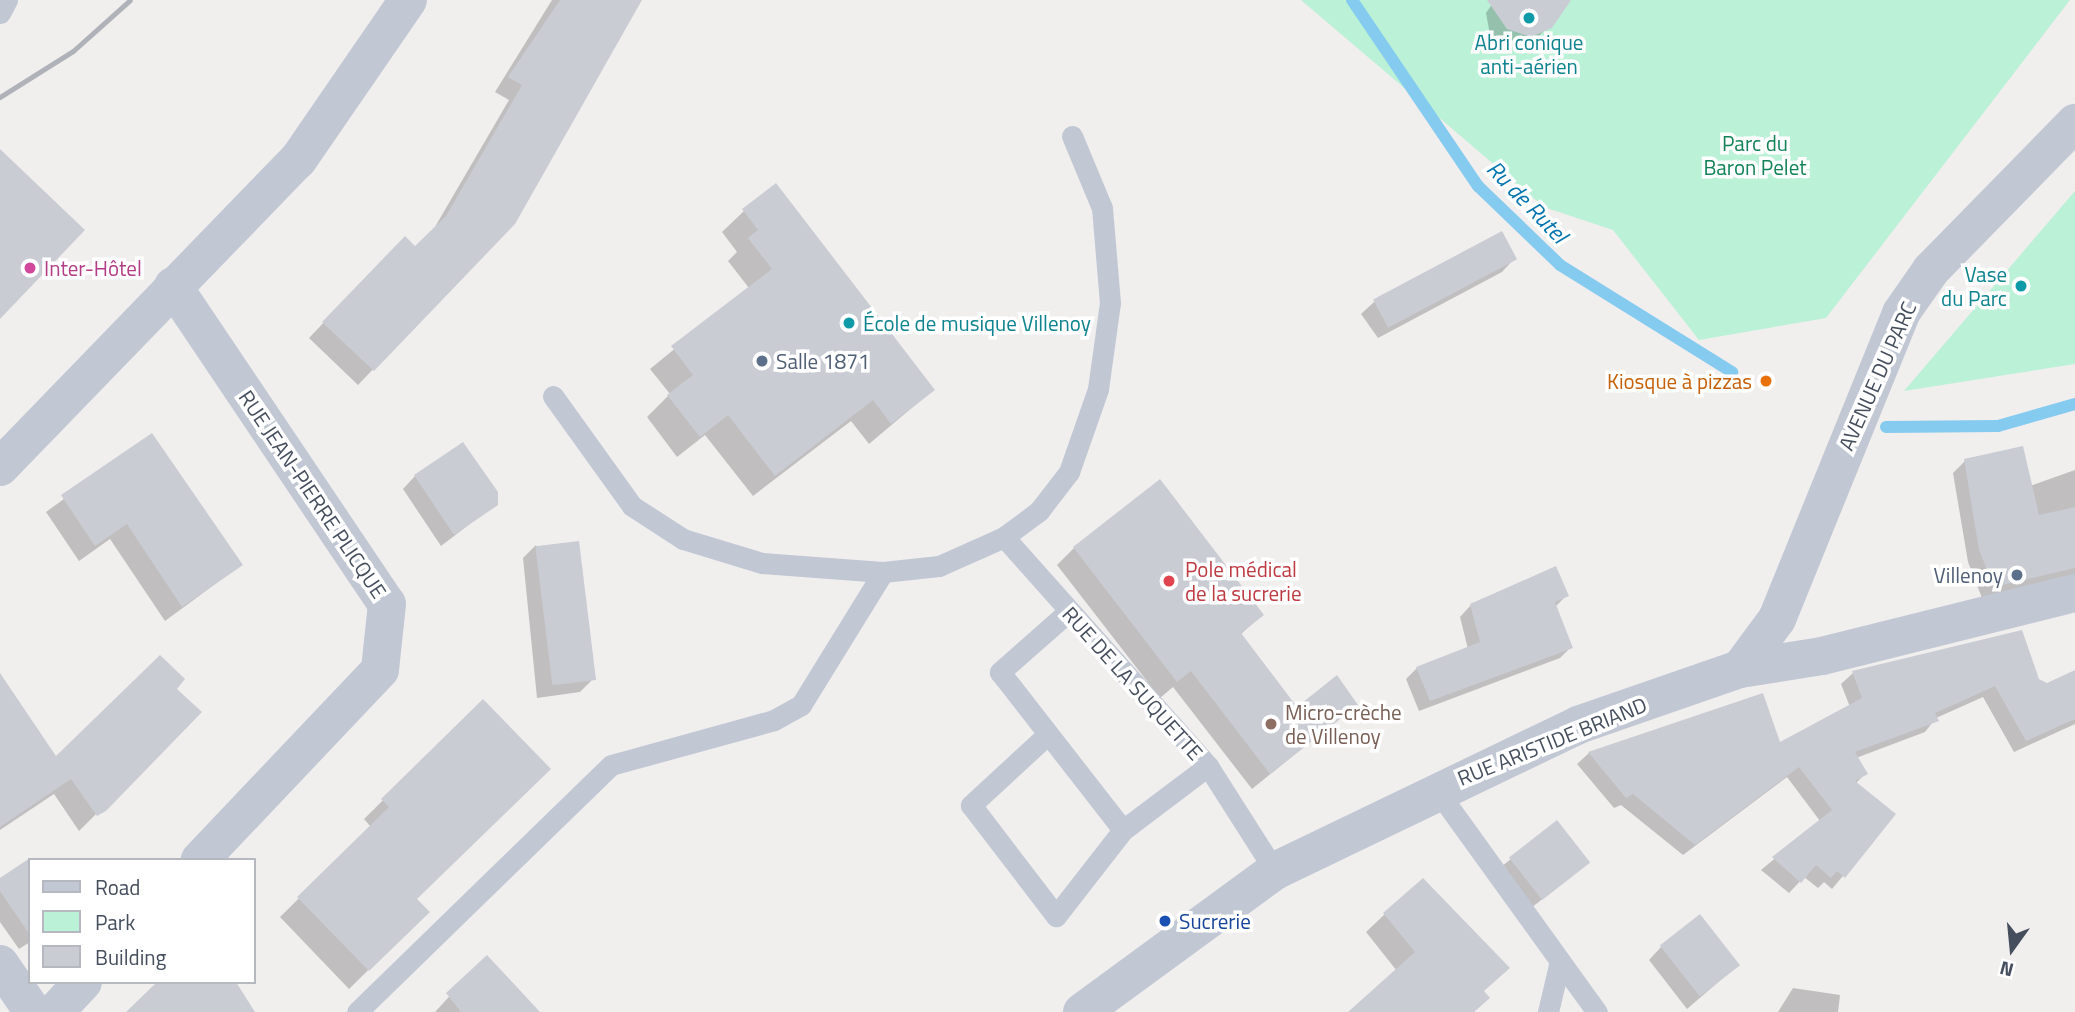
<!DOCTYPE html>
<html>
<head>
<meta charset="utf-8">
<style>
  body { margin:0 }
  #map { position:relative; width:2075px; height:1012px; overflow:hidden; background:#f1eeee; font-family:"Titillium Web",sans-serif }
  div>[style] { position:absolute }
  .green>* { inset:0; background:#baf1d7 }
  .shadow>* { inset:0; background:#0003; transform-origin:0 0 }
  .stream>* { height:12px; margin:-6px; padding:0 6px; transform-origin:6px; border-radius:6px; background:#85cbf0 }
  .building>* { inset:0; background:#caccd4; transform-origin:0 0 }
  .service>* { height:21px; margin:-10.5px; padding:0 10.5px; transform-origin:10.5px; border-radius:10.5px; background:#c1c8d4 }
  .minor>* { height:38px; margin:-19px; padding:0 19px; transform-origin:19px; border-radius:19px; background:#c1c8d4 }
  .rail>* { height:5px; margin:-2.5px; padding:0 2.5px; transform-origin:2.5px; border-radius:2.5px; background:#b0b2b9 }
  .dots>* { width:19px; height:19px; translate:-50% -50%; box-sizing:border-box; border:4px solid #fff; border-radius:50% }
  span { translate:-50% -50%; white-space:nowrap; text-align:center; line-height:1.15; -webkit-text-stroke:7px #fff; paint-order:stroke }
  .culture-label { font-size:21px; color:#0d838f }
  .right { translate:-100% -50%; text-align:right }
  .left { translate:0 -50%; text-align:left }
  .park-label { font-size:21px; color:#128259 }
  .hotel-label { font-size:21px; color:#b23c85 }
  .service-label { font-size:21px; color:#4e5e75 }
  .street-label { font-size:21px; color:#454e5d }
  .food-label { font-size:21px; color:#c56008 }
  .health-label { font-size:21px; color:#be3a42 }
  .education-label { font-size:21px; color:#785e54 }
  .transit-label { font-size:21px; color:#164399 }
  .water-label { font-size:23px; color:#0575b0; font-style:italic }
  .legend { position:absolute; left:28px; top:858px; width:228px; height:126px; box-sizing:border-box; background:#fff; border:2px solid #b5b8be; margin:0; padding:9px 12px; list-style:none; font-size:21px; color:#454e5d }
  .legend li { display:flex; align-items:center; gap:14px; height:35px }
  .legend b { width:35px; border:2px solid #b5b8be }
  .north { position:absolute; left:1977px; top:914px; width:70px; height:70px; -webkit-text-stroke:5px #fff; paint-order:stroke; rotate:195deg; font-size:19px; font-weight:700; line-height:28px; text-align:center; color:#454e5d }
  .north::after { content:''; display:block; margin:auto; width:24px; height:32px; background:#454e5d; clip-path:polygon(50% 0,100% 100%,50% 72%,0 100%) }
</style>
</head>
<body>
<div id="map">
  <div class="green">
    <i style="clip-path:polygon(1301px 0,2070px 0,1826px 318px,1699px 340px,1613px 230px,1544px 207px)"></i>
    <i style="clip-path:polygon(2075px 191px,2075px 364px,1904px 391px)"></i>
  </div>
  <div class="shadow">
    <i style="clip-path:polygon(552px 0,640px 0,513px 223px,358px 385px,309px 338px,390px 253px,416px 249px,432px 232px,509px 100px,495px 92px)"></i>
    <i style="clip-path:polygon(1495px 0,1557px 0,1558px 13px,1532px 45px,1509px 49px,1490px 35px,1486px 13px)"></i>
    <i style="clip-path:polygon(744px 211px,933px 390px,869px 444px,851px 421px,753px 496px,705px 435px,677px 457px,647px 417px,670px 394px,650px 369px,749px 288px,728px 261px,737px 252px,722px 232px)"></i>
    <i style="clip-path:polygon(1501px 234px,1514px 259px,1502px 272px,1378px 338px,1361px 314px,1374px 302px)"></i>
    <i style="clip-path:polygon(152px 435px,241px 565px,165px 621px,110px 539px,79px 561px,46px 512px)"></i>
    <i style="clip-path:polygon(1965px 461px,2030px 486px,2075px 470px,2075px 587px,1982px 598px,1968px 562px,1953px 473px)"></i>
    <i style="clip-path:polygon(415px 476px,496px 504px,441px 546px,403px 489px)"></i>
    <i style="clip-path:polygon(536px 545px,593px 679px,580px 692px,537px 698px,523px 558px)"></i>
    <i style="clip-path:polygon(1074px 548px,1262px 615px,1240px 635px,1296px 709px,1356px 705px,1252px 789px,1173px 687px,1160px 698px,1057px 565px)"></i>
    <i style="clip-path:polygon(1567px 595px,1555px 607px,1571px 647px,1560px 658px,1419px 711px,1406px 679px,1417px 668px,1468px 649px,1460px 617px,1471px 605px)"></i>
    <i style="clip-path:polygon(2075px 672px,2075px 724px,2014px 752px,1983px 697px,1936px 718px,1925px 732px,1856px 758px,1865px 774px,1855px 784px,1894px 815px,1832px 889px,1824px 882px,1818px 888px,1804px 877px,1789px 893px,1761px 870px,1820px 821px,1787px 777px,1683px 855px,1621px 805px,1614px 808px,1577px 764px,1589px 753px,1762px 695px,1779px 744px,1850px 707px,1841px 684px,1853px 673px,2047px 685px)"></i>
    <i style="clip-path:polygon(0 676px,56px 759px,174px 689px,199px 712px,79px 831px,54px 794px,0 830px)"></i>
    <i style="clip-path:polygon(483px 702px,415px 899px,427px 912px,349px 989px,280px 917px,371px 827px,364px 819px)"></i>
    <i style="left:1557px;top:823px;width:51px;height:77px;rotate:52deg"></i>
    <i style="clip-path:polygon(0 880px,30px 880px,30px 942px,19px 949px,0 922px)"></i>
    <i style="clip-path:polygon(1385px 914px,1483px 992px,1474px 1012px,1351px 1012px,1397px 971px,1366px 932px)"></i>
    <i style="clip-path:polygon(1661px 947px,1738px 965px,1687px 1009px,1649px 960px)"></i>
    <i style="clip-path:polygon(469px 975px,538px 1012px,435px 1012px)"></i>
    <i style="clip-path:polygon(1793px 988px,1840px 995px,1838px 1012px,1778px 1012px)"></i>
  </div>
  <div class="stream">
    <i style="left:1352px;top:0;width:225px;rotate:55.9deg"></i>
    <i style="left:1478px;top:186px;width:114px;rotate:43.9deg"></i>
    <i style="left:1560px;top:265px;width:203px;rotate:31.9deg"></i>
    <i style="left:1886px;top:427px;width:112px;rotate:-0.5deg"></i>
    <i style="left:1998px;top:426px;width:80px;rotate:-15.9deg"></i>
  </div>
  <div class="building">
    <i style="clip-path:polygon(560px 0,642px 0,515px 224px,374px 371px,322px 322px,405px 236px,415px 246px,446px 216px,522px 85px,508px 77px)"></i>
    <i style="clip-path:polygon(1487px 0,1571px 0,1552px 28px,1531px 37px,1507px 29px)"></i>
    <i style="clip-path:polygon(0 149px,85px 230px,0 319px)"></i>
    <i style="clip-path:polygon(776px 183px,935px 390px,891px 424px,873px 400px,775px 476px,728px 415px,700px 437px,667px 395px,693px 375px,671px 346px,772px 269px,748px 238px,758px 230px,742px 209px)"></i>
    <i style="left:1502px;top:231px;width:32px;height:146px;rotate:62deg"></i>
    <i style="clip-path:polygon(152px 433px,243px 565px,182px 607px,127px 524px,95px 546px,61px 495px)"></i>
    <i style="clip-path:polygon(463px 442px,498px 492px,498px 505px,454px 535px,414px 475px)"></i>
    <i style="clip-path:polygon(2023px 446px,2039px 515px,2075px 507px,2075px 568px,1994px 587px,1979px 550px,1964px 459px)"></i>
    <i style="clip-path:polygon(1160px 479px,1264px 615px,1241px 633px,1297px 707px,1337px 675px,1358px 705px,1270px 774px,1191px 671px,1177px 682px,1073px 547px)"></i>
    <i style="left:579px;top:541px;width:140px;height:44px;rotate:83deg"></i>
    <i style="clip-path:polygon(1556px 566px,1569px 596px,1555px 602px,1573px 648px,1430px 701px,1416px 667px,1480px 642px,1470px 604px)"></i>
    <i style="clip-path:polygon(2022px 630px,2039px 679px,2047px 683px,2075px 670px,2075px 719px,2026px 741px,1995px 686px,1935px 713px,1939px 721px,1855px 752px,1868px 774px,1855px 781px,1896px 814px,1845px 878px,1837px 871px,1831px 878px,1816px 865px,1801px 883px,1772px 857px,1832px 810px,1799px 767px,1695px 845px,1633px 794px,1626px 798px,1588px 752px,1763px 693px,1780px 742px,1862px 698px,1852px 671px)"></i>
    <i style="clip-path:polygon(160px 655px,185px 679px,177px 689px,202px 712px,106px 811px,97px 816px,71px 779px,0 827px,0 673px,56px 756px)"></i>
    <i style="clip-path:polygon(483px 699px,551px 769px,417px 899px,430px 912px,369px 971px,297px 897px,389px 807px,381px 799px)"></i>
    <i style="left:1557px;top:820px;width:54px;height:61px;rotate:52deg"></i>
    <i style="clip-path:polygon(30px 858px,30px 935px,0 891px,0 878px)"></i>
    <i style="clip-path:polygon(1423px 878px,1510px 968px,1484px 991px,1490px 998px,1474px 1012px,1348px 1012px,1415px 952px,1383px 913px)"></i>
    <i style="left:1700px;top:914px;width:65px;height:51px;rotate:52deg"></i>
    <i style="clip-path:polygon(487px 955px,540px 1012px,461px 1012px,446px 993px)"></i>
    <i style="clip-path:polygon(157px 982px,236px 982px,255px 1012px,126px 1012px)"></i>
  </div>
  <div class="service">
    <i style="left:0;top:13px;width:15px;rotate:-62deg"></i>
    <i style="left:553px;top:396px;width:135px;rotate:54.3deg"></i>
    <i style="left:632px;top:506px;width:61px;rotate:32.9deg"></i>
    <i style="left:683px;top:539px;width:83px;rotate:16.9deg"></i>
    <i style="left:762px;top:563px;width:121px;rotate:4.3deg"></i>
    <i style="left:883px;top:572px;width:56px;rotate:-6.1deg"></i>
    <i style="left:939px;top:566px;width:71px;rotate:-24deg"></i>
    <i style="left:1004px;top:537px;width:44px;rotate:-36.6deg"></i>
    <i style="left:1039px;top:511px;width:49px;rotate:-52.4deg"></i>
    <i style="left:1069px;top:472px;width:88px;rotate:-70.7deg"></i>
    <i style="left:1098px;top:389px;width:87px;rotate:-82.1deg"></i>
    <i style="left:1110px;top:303px;width:95px;rotate:-94.8deg"></i>
    <i style="left:1102px;top:208px;width:78px;rotate:-112.6deg"></i>
    <i style="left:1004px;top:537px;width:307px;rotate:48.3deg"></i>
    <i style="left:1208px;top:766px;width:125px;rotate:57.5deg"></i>
    <i style="left:1068px;top:612px;width:91px;rotate:138.6deg"></i>
    <i style="left:1000px;top:672px;width:200px;rotate:52.1deg"></i>
    <i style="left:1123px;top:830px;width:106px;rotate:-37deg"></i>
    <i style="left:1048px;top:734px;width:105px;rotate:137.3deg"></i>
    <i style="left:971px;top:805px;width:140px;rotate:52.6deg"></i>
    <i style="left:1056px;top:916px;width:109px;rotate:-52.1deg"></i>
    <i style="left:1436px;top:789px;width:275px;rotate:54.2deg"></i>
    <i style="left:357px;top:1012px;width:354px;rotate:-44.2deg"></i>
    <i style="left:611px;top:765px;width:169px;rotate:-15.4deg"></i>
    <i style="left:774px;top:720px;width:31px;rotate:-29deg"></i>
    <i style="left:801px;top:705px;width:156px;rotate:-58.3deg"></i>
    <i style="left:1548px;top:1012px;width:48px;rotate:-76.8deg"></i>
  </div>
  <div class="minor">
    <i style="left:173px;top:286px;width:383px;rotate:56.1deg"></i>
    <i style="left:387px;top:604px;width:66px;rotate:96.1deg"></i>
    <i style="left:380px;top:670px;width:262px;rotate:133.5deg"></i>
    <i style="left:0;top:467px;width:428px;rotate:-45.9deg"></i>
    <i style="left:298px;top:160px;width:194px;rotate:-55.5deg"></i>
    <i style="left:1740px;top:669px;width:62px;rotate:-53.5deg"></i>
    <i style="left:1777px;top:619px;width:330px;rotate:-67.9deg"></i>
    <i style="left:1901px;top:313px;width:52px;rotate:-55.1deg"></i>
    <i style="left:1931px;top:270px;width:206px;rotate:-45.6deg"></i>
    <i style="left:0;top:964px;width:58px;rotate:55.5deg"></i>
    <i style="left:55px;top:1012px;width:41px;rotate:-47deg"></i>
    <i style="left:1082px;top:1012px;width:239px;rotate:-36.2deg"></i>
    <i style="left:1275px;top:871px;width:336px;rotate:-25.7deg"></i>
    <i style="left:1578px;top:725px;width:171px;rotate:-19.1deg"></i>
    <i style="left:1740px;top:669px;width:83px;rotate:-9deg"></i>
    <i style="left:1822px;top:656px;width:261px;rotate:-14deg"></i>
  </div>
  <div class="rail">
    <i style="left:0;top:97px;width:86px;rotate:-32.2deg"></i>
    <i style="left:73px;top:51px;width:76px;rotate:-41.8deg"></i>
  </div>
  <div class="dots">
    <i style="left:1529px;top:18px;background:#0f9aa8"></i>
    <i style="left:30px;top:268px;background:#d1479c"></i>
    <i style="left:2021px;top:286px;background:#0f9aa8"></i>
    <i style="left:849px;top:323px;background:#0f9aa8"></i>
    <i style="left:762px;top:361px;background:#5c6f8a"></i>
    <i style="left:1766px;top:381px;background:#e8710a"></i>
    <i style="left:2017px;top:575px;background:#5c6f8a"></i>
    <i style="left:1169px;top:581px;background:#e0444e"></i>
    <i style="left:1271px;top:724px;background:#8d6e63"></i>
    <i style="left:1165px;top:921px;background:#1a4fb4"></i>
  </div>
  <div class="culture-label">
    <span style="left:1529px;top:54px">Abri conique<br>anti-aérien</span>
    <span class="right" style="left:2007px;top:286px">Vase<br>du Parc</span>
    <span class="left" style="left:863px;top:323px">École de musique Villenoy</span>
  </div>
  <div class="park-label">
    <span style="left:1755px;top:155px">Parc du<br>Baron Pelet</span>
  </div>
  <div class="hotel-label">
    <span class="left" style="left:44px;top:268px">Inter-Hôtel</span>
  </div>
  <div class="service-label">
    <span class="left" style="left:776px;top:361px">Salle 1871</span>
    <span class="right" style="left:2003px;top:575px">Villenoy</span>
  </div>
  <div class="street-label">
    <span style="left:1877px;top:376px;rotate:-66deg">AVENUE DU PARC</span>
    <span style="left:313px;top:494px;rotate:56deg">RUE JEAN-PIERRE PLICQUE</span>
    <span style="left:1133px;top:683px;rotate:48deg">RUE DE LA SUQUETTE</span>
    <span style="left:1552px;top:741px;rotate:-22deg">RUE ARISTIDE BRIAND</span>
  </div>
  <div class="food-label">
    <span class="right" style="left:1752px;top:381px">Kiosque à pizzas</span>
  </div>
  <div class="health-label">
    <span class="left" style="left:1185px;top:581px">Pole médical<br>de la sucrerie</span>
  </div>
  <div class="education-label">
    <span class="left" style="left:1285px;top:724px">Micro-crèche<br>de Villenoy</span>
  </div>
  <div class="transit-label">
    <span class="left" style="left:1179px;top:921px">Sucrerie</span>
  </div>
  <div class="water-label">
    <span style="left:1527px;top:202px;rotate:46deg">Ru de Rutel</span>
  </div>
  <ul class="legend">
  <li><b style="height:9px;background:#c1c8d4"></b>Road</li>
  <li><b style="height:19px;background:#baf1d7"></b>Park</li>
  <li><b style="height:19px;background:#caccd4"></b>Building</li>
  </ul>
  <div class="north">N</div>
</div>
</body>
</html>
